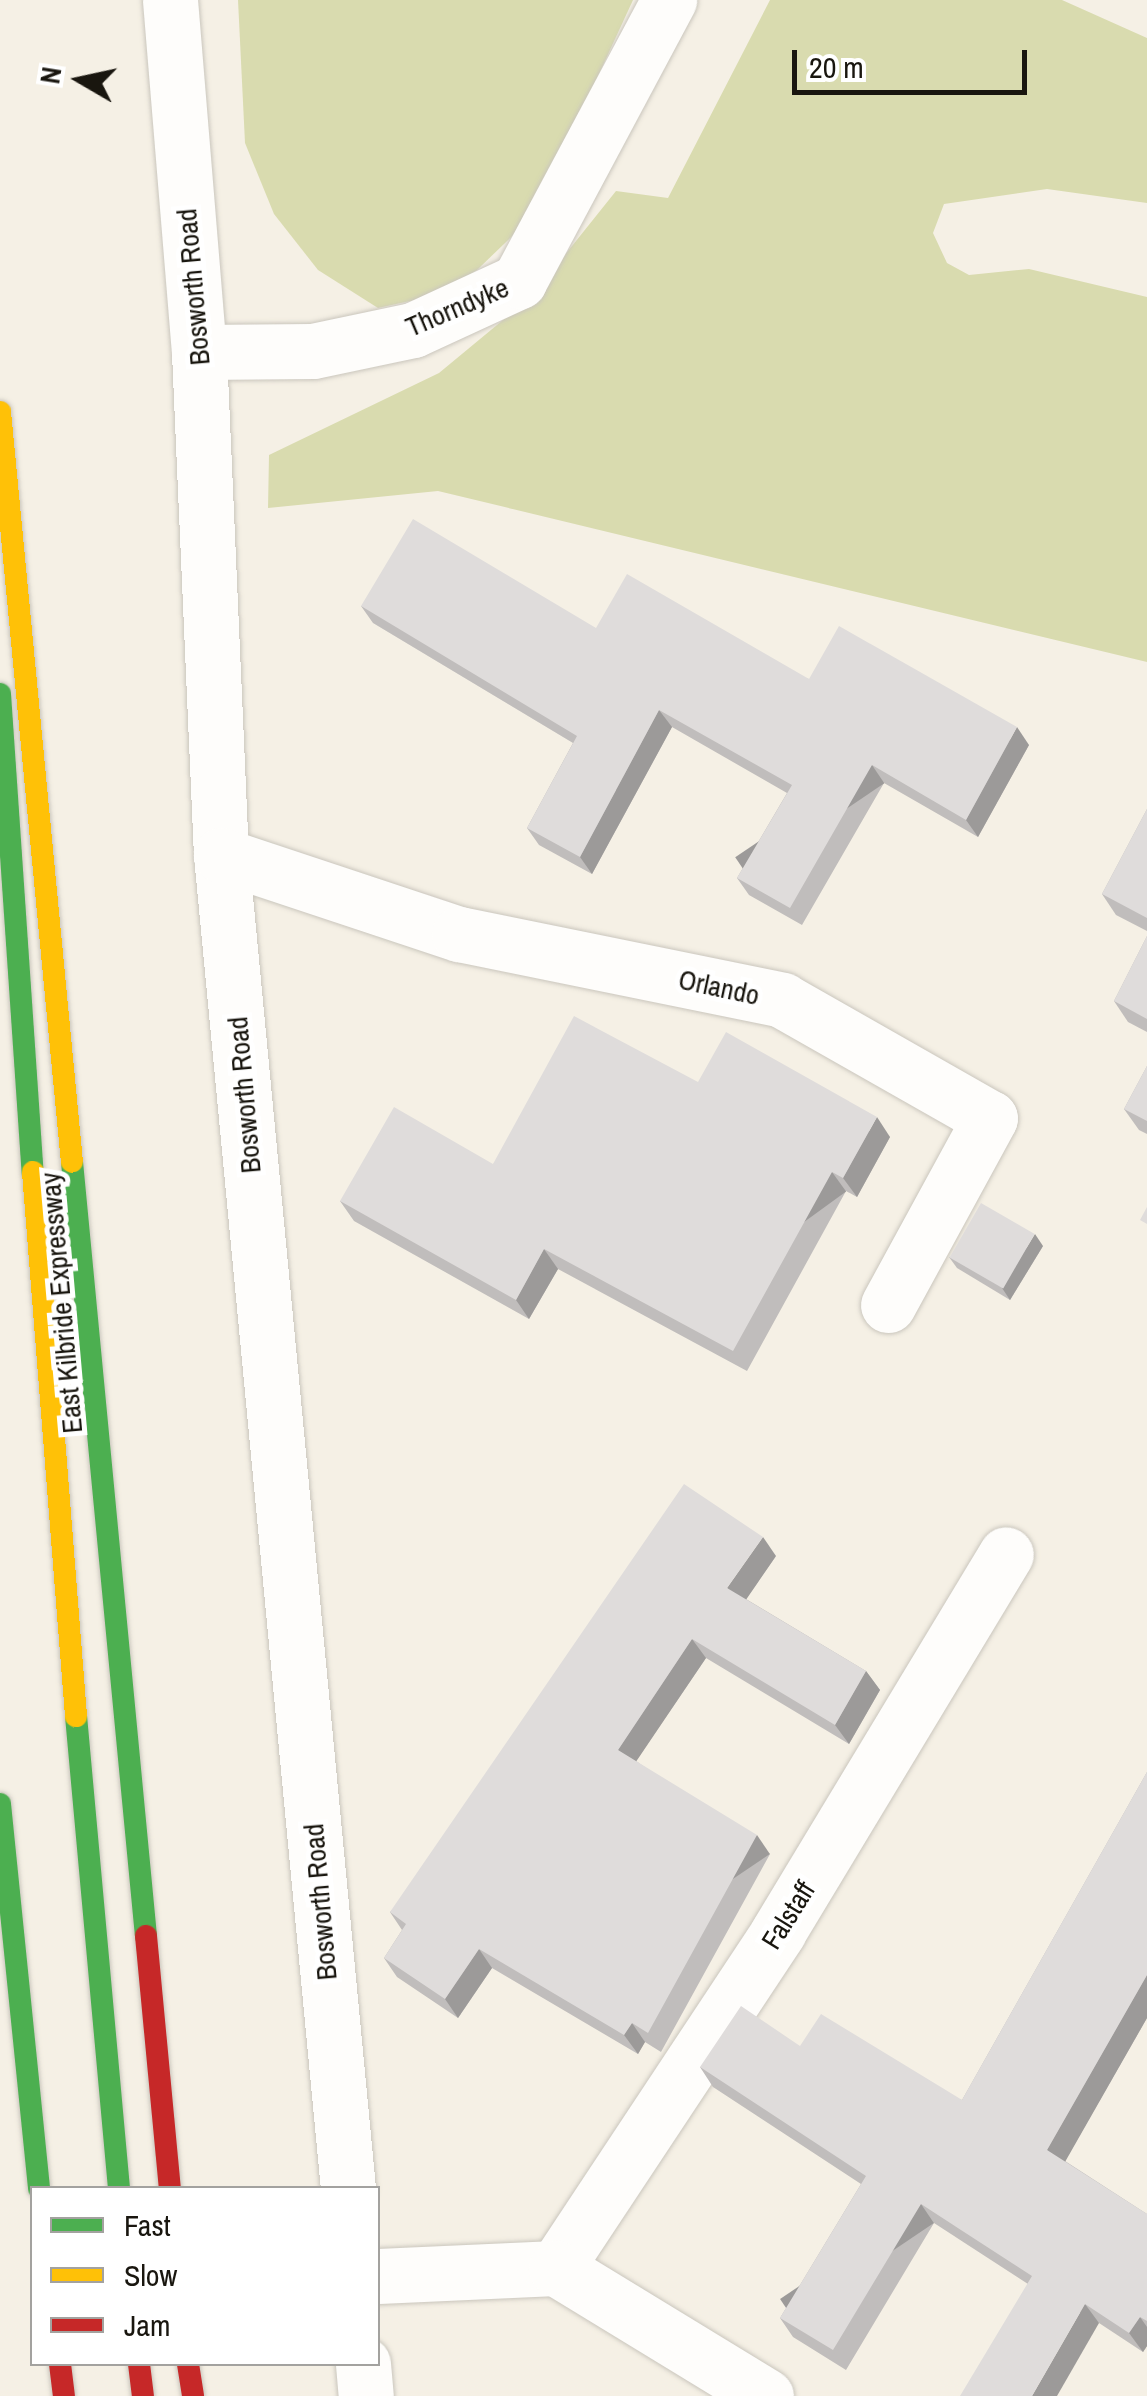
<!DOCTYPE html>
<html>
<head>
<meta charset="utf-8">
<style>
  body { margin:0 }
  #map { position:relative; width:1147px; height:2396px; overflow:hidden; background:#f5f0e5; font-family:"Archivo Narrow",sans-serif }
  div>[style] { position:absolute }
  .green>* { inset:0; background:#d9dbaf }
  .roads { filter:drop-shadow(0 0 2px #cac6bd) drop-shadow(0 0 2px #cac6bd) }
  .street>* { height:55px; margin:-27.5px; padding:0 27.5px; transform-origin:27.5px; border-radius:27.5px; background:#fefdfb }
  .fast>* { height:22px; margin:-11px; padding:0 11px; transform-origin:11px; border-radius:11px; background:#4caf50 }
  .slow>* { height:22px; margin:-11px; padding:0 11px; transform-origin:11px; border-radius:11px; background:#ffc107 }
  .jam>* { height:22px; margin:-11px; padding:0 11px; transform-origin:11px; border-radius:11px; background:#c62828 }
  .wall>* { inset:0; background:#c0bdbc }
  .shaded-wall>* { inset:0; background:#9c9a99; transform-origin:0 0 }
  .building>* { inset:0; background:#dfdcdb; transform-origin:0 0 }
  span { translate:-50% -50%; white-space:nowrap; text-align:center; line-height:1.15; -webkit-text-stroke:10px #fff; paint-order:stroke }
  .street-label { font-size:28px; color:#19160f }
  .legend { position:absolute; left:30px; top:2186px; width:350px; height:180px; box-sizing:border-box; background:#fff; border:2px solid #a3a29f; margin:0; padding:12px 18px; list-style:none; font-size:30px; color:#19160f }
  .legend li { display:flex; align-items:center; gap:20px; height:50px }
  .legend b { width:50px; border:2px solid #a3a29f }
  .north { position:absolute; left:30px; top:30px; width:100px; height:100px; -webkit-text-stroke:8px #fff; paint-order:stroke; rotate:279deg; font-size:28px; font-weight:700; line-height:40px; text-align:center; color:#19160f }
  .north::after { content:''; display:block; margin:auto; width:35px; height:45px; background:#19160f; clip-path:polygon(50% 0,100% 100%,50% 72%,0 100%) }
  .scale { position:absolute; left:792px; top:50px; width:235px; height:45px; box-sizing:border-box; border:5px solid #19160f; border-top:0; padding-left:12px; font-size:30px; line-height:35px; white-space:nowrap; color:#19160f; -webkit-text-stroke:8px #fff; paint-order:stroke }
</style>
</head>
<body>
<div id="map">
  <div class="green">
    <i style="clip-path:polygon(238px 0,633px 0,534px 215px,477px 270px,433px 296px,378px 308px,318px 270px,274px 214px,245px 143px)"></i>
    <i style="clip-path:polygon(770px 0,1062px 0,1147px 38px,1147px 203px,1047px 189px,944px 204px,933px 233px,947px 263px,969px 275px,1029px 269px,1147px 297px,1147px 662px,438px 491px,268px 508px,269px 455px,439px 373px,532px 296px,616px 191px,668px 198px)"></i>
  </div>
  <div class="roads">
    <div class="street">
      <i style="left:170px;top:0;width:353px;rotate:85.3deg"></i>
      <i style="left:199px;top:352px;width:503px;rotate:87.5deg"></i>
      <i style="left:221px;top:855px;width:1339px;rotate:84.56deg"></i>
      <i style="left:199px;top:352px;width:114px;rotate:-0.5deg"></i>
      <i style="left:313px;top:351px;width:102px;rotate:-11.9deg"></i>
      <i style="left:413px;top:330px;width:117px;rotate:-24.8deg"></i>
      <i style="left:519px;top:281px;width:319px;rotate:-61.9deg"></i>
      <i style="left:221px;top:855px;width:251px;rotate:18.4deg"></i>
      <i style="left:459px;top:934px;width:330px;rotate:11.5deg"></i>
      <i style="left:782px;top:1000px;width:239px;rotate:29.6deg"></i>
      <i style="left:990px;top:1118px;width:213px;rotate:118.6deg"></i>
      <i style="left:556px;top:2268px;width:403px;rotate:-56.5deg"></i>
      <i style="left:778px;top:1932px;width:441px;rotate:-58.9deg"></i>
      <i style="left:378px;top:2276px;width:178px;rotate:-2.6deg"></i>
      <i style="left:556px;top:2268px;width:246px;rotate:31.4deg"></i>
      <i style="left:363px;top:2364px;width:32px;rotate:85deg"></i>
    </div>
    <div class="fast">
      <i style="left:0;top:694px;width:479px;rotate:86.1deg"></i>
      <i style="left:72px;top:1162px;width:778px;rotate:84.54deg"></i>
      <i style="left:76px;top:1716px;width:474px;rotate:84.8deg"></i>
      <i style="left:0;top:1804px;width:386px;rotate:84.2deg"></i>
    </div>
    <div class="slow">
      <i style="left:0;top:412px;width:753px;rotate:84.52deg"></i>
      <i style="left:33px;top:1172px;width:546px;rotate:85.48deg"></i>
    </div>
    <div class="jam">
      <i style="left:146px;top:1936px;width:253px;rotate:84.6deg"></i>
      <i style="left:60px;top:2364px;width:32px;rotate:83deg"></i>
      <i style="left:139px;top:2364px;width:32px;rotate:83deg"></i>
      <i style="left:188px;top:2364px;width:32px;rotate:81deg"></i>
    </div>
  </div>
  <div class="wall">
    <i style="clip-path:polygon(361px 606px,596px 628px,809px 679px,1029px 745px,978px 837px,884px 783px,802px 925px,749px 895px,737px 878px,787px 793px,672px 727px,592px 874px,539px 845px,527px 828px,573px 743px,373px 623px)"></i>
    <i style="clip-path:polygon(1147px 809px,1147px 931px,1116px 915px,1102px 894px)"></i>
    <i style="clip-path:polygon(1147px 936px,1147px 1032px,1128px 1022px,1114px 1001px)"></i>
    <i style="clip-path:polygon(1147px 1066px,1147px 1134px,1139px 1130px,1124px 1109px)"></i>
    <i style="clip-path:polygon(698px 1082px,890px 1137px,857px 1197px,846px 1191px,747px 1371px,558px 1269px,529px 1319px,354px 1221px,340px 1201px,493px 1164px)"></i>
    <i style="clip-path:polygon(1043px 1246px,1010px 1300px,957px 1268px,949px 1257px)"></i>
    <i style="clip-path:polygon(776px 1556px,746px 1599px,866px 1671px,880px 1690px,849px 1744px,706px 1658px,636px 1761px,770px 1854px,661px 2052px,645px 2042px,638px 2054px,492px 1968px,458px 2018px,397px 1977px,384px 1958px,402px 1930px,390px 1912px)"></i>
    <i style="clip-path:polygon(1147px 1772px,1147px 2018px,1065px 2161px,1147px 2214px,1147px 2346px,1143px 2352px,1099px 2323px,1028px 2284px,934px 2223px,846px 2370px,793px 2337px,780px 2318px,861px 2184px,713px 2087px,700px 2067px,800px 2046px,962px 2100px)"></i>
  </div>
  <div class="shaded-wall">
    <i style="clip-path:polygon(659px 710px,672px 727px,592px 874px,580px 857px)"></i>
    <i style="clip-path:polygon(1017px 727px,1029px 745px,978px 837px,966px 820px)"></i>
    <i style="left:872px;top:765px;width:22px;height:165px;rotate:56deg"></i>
    <i style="clip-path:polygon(877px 1117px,890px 1137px,857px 1197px,843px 1178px)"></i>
    <i style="left:832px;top:1172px;width:24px;height:205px;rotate:54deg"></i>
    <i style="clip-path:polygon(1035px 1234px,1043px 1246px,1010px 1300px,1002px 1288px)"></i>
    <i style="clip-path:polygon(544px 1249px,558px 1269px,529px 1319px,516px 1300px)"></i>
    <i style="clip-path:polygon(763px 1537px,776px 1556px,741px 1607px,727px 1588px)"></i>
    <i style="clip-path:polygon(692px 1639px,706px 1658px,631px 1769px,618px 1750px)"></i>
    <i style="clip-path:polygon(866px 1671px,880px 1690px,849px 1744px,835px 1725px)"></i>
    <i style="left:757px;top:1835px;width:23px;height:226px;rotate:56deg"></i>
    <i style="clip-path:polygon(479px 1949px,492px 1968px,458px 2018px,445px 1999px)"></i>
    <i style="clip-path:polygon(1147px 1975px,1147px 2018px,1061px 2169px,1047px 2150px)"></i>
    <i style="clip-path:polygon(632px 2023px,645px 2042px,638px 2054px,624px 2035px)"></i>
    <i style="left:921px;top:2204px;width:23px;height:170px;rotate:56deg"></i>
    <i style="clip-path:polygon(1085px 2304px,1099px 2323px,1057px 2396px,1032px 2396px)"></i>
    <i style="clip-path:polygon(1140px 2317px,1147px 2327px,1147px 2346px,1143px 2352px,1129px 2333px)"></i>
  </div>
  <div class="building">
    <i style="clip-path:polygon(413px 519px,596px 628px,627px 574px,809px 679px,839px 626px,1017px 727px,966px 820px,872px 765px,790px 908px,737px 878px,792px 785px,659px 710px,580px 857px,527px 828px,577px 736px,361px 606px)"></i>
    <i style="clip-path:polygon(1147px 809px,1147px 918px,1102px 894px)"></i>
    <i style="clip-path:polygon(1147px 936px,1147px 1019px,1114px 1001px)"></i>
    <i style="clip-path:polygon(574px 1016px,698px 1082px,726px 1032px,877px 1117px,843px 1178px,832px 1172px,733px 1351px,544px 1249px,516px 1300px,340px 1201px,394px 1107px,493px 1164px)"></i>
    <i style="clip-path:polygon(1147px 1066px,1147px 1121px,1124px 1109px)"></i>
    <i style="left:981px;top:1203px;width:62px;height:63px;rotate:30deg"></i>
    <i style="clip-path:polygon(1147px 1207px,1147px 1224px,1140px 1220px)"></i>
    <i style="clip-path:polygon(684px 1484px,763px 1537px,727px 1588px,866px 1671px,835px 1725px,692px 1639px,618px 1750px,757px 1835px,648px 2033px,632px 2023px,624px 2035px,479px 1949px,445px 1999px,384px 1958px,406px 1924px,390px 1912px)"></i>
    <i style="clip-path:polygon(1147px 1772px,1147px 1975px,1047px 2150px,1147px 2214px,1147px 2321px,1140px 2317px,1129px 2333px,1085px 2304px,1032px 2396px,960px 2396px,1032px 2276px,921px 2204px,833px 2350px,780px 2318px,866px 2176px,700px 2067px,741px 2006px,800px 2046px,821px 2014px,962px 2100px)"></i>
  </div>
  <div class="street-label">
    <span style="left:193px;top:287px;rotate:-95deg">Bosworth Road</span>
    <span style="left:457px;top:307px;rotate:-23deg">Thorndyke</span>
    <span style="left:719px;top:987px;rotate:12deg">Orlando</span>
    <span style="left:244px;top:1095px;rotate:-95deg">Bosworth Road</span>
    <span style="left:61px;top:1303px;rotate:-95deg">East Kilbride Expressway</span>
    <span style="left:320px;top:1902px;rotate:-95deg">Bosworth Road</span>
    <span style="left:788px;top:1915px;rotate:-58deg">Falstaff</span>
  </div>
  <ul class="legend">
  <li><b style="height:12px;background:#4caf50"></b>Fast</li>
  <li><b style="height:12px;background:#ffc107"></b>Slow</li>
  <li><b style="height:12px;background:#c62828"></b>Jam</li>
  </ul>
  <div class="north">N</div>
  <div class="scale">20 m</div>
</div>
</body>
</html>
